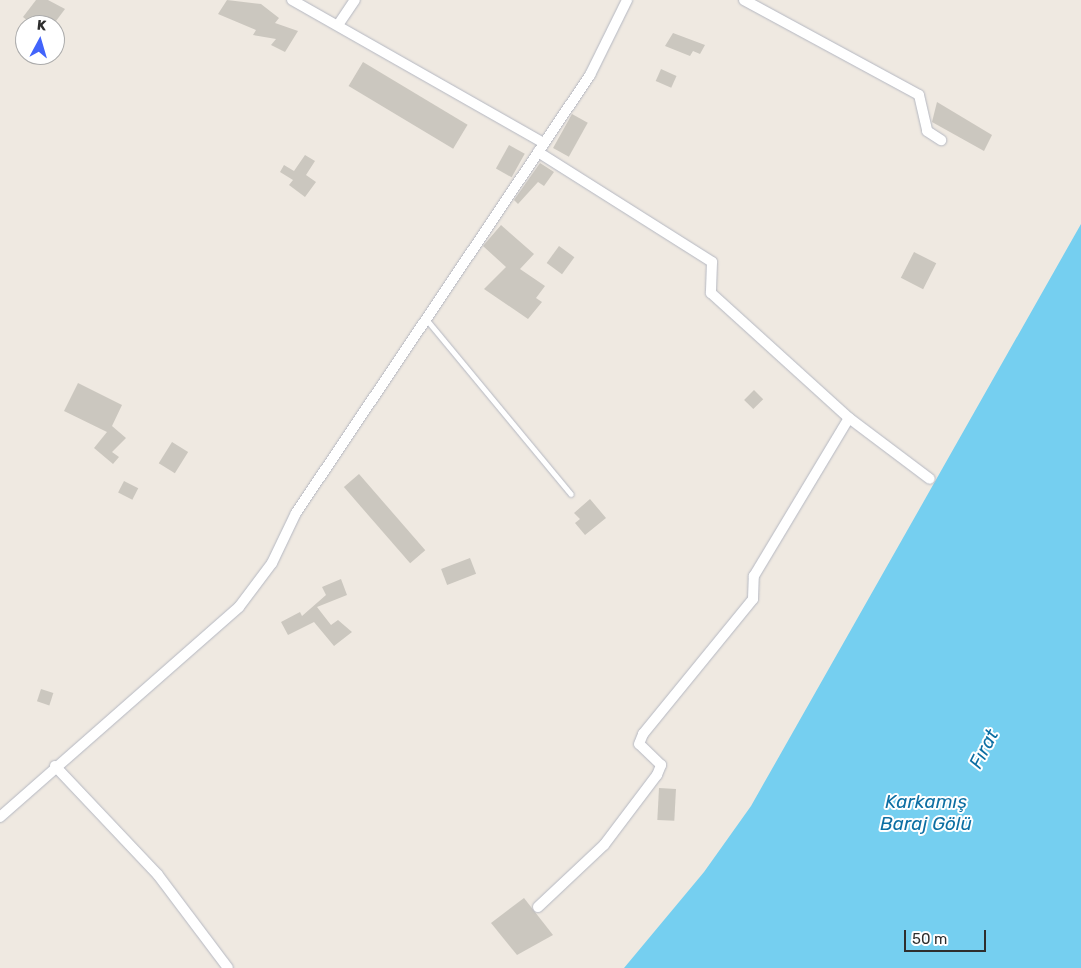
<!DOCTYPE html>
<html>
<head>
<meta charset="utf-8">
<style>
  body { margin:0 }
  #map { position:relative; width:1081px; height:968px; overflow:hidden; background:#efe9e1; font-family:Rubik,sans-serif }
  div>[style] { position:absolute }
  .water>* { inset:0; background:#75cff0 }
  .building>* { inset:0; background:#cbc7bf; transform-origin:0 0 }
  .roads { filter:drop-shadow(0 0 1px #b4b7c1) drop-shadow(0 0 1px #b4b7c1) }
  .lane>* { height:5px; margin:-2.5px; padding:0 2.5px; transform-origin:2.5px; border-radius:2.5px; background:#fff }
  .street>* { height:10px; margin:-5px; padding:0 5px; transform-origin:5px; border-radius:5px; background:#fff }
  span { translate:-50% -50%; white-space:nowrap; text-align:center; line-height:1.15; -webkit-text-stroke:4px #fff; paint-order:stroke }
  .water-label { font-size:19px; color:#0d6fa3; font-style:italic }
  .north { position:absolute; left:15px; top:15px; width:50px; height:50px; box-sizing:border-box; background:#fff; border:1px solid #ababab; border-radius:50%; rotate:6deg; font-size:14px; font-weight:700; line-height:20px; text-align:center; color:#2e2e2e }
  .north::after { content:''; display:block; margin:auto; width:18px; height:22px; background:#4264fb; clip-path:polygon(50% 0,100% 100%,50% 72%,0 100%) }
  .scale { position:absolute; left:904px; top:930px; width:82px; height:22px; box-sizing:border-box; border:2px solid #2e2e2e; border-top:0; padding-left:6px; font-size:15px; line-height:18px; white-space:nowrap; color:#2e2e2e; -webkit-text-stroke:4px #fff; paint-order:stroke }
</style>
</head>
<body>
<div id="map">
  <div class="water">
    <i style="clip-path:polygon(1081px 224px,1081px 968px,624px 968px,704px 872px,751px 806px)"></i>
  </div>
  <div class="building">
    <i style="clip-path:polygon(36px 0,48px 0,65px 9px,53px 25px,33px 25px,23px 17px)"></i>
    <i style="clip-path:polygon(227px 0,261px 4px,279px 18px,275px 23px,298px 31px,285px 52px,271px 45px,276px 39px,253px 35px,256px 30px,218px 14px)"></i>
    <i style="clip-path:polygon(673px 33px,705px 45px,700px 54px,693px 51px,690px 56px,665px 46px)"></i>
    <i style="left:363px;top:62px;width:122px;height:28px;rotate:31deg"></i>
    <i style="left:661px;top:69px;width:17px;height:13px;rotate:24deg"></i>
    <i style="clip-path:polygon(937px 102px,992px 135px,984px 151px,932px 122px)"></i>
    <i style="left:572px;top:114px;width:18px;height:39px;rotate:29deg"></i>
    <i style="left:509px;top:145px;width:18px;height:27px;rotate:29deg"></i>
    <i style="clip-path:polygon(305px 155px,315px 161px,306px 175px,316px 182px,305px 197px,289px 185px,293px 180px,280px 172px,284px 165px,294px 171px)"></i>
    <i style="clip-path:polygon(540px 163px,554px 172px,544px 186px,538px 182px,518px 204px,514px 200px)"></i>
    <i style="clip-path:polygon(501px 225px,534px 254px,520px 269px,545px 286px,536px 298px,542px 302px,528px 319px,484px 289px,506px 267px,483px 246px)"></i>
    <i style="left:559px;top:246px;width:19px;height:21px;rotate:36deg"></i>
    <i style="left:914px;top:252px;width:25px;height:29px;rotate:27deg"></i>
    <i style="clip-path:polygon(78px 383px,122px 405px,112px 426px,126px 438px,112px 452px,119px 457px,113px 464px,94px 448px,107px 432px,64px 411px)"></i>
    <i style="left:754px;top:390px;width:13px;height:14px;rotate:45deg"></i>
    <i style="left:172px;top:442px;width:19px;height:25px;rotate:32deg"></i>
    <i style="left:359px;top:474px;width:101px;height:20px;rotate:49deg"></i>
    <i style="left:124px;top:481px;width:16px;height:13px;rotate:27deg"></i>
    <i style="clip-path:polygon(590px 499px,606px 518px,585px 535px,575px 523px,580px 519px,574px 513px)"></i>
    <i style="left:470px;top:558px;width:17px;height:31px;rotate:69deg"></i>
    <i style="clip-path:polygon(341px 579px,347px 595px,317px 607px,331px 625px,338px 620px,352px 632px,334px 646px,314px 622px,288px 635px,281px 622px,300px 612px,302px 616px,326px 595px,322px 587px)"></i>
    <i style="left:41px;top:689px;width:13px;height:13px;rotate:18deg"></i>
    <i style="left:659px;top:788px;width:17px;height:32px;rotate:3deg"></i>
    <i style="clip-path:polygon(524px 898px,553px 935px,517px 955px,491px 923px)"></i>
  </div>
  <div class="roads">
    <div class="lane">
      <i style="left:426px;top:319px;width:227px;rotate:50.4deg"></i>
    </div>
    <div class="street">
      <i style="left:292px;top:0;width:290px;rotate:29.6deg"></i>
      <i style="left:744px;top:0;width:199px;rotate:28.5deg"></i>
      <i style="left:919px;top:95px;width:37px;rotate:77deg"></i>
      <i style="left:927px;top:131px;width:17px;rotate:33deg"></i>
      <i style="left:338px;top:25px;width:30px;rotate:-56deg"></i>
      <i style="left:538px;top:152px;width:206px;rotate:32.3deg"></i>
      <i style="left:712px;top:262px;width:31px;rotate:92deg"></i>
      <i style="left:711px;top:293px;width:186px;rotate:42.2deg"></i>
      <i style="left:849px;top:418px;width:101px;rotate:37deg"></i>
      <i style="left:55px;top:766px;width:150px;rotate:46.6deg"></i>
      <i style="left:158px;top:875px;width:116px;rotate:53deg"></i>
      <i style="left:0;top:817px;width:318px;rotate:-41.3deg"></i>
      <i style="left:239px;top:607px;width:55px;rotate:-53.1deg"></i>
      <i style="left:272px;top:563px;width:55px;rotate:-64.4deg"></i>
      <i style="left:296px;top:513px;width:528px;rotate:-56.13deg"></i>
      <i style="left:590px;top:75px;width:84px;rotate:-63.7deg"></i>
      <i style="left:538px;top:907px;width:91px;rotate:-43.2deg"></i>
      <i style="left:604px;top:845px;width:88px;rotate:-52.9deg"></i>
      <i style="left:657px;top:775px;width:11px;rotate:-68deg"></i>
      <i style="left:661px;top:765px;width:30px;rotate:-136deg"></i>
      <i style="left:639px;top:744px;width:11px;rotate:-68deg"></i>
      <i style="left:643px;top:734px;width:174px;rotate:-50.8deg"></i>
      <i style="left:753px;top:599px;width:23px;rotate:-88deg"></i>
      <i style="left:754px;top:576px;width:184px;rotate:-59deg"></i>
    </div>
  </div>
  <div class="water-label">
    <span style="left:984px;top:749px;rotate:-63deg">Fırat</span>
    <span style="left:926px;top:813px">Karkamış<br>Baraj Gölü</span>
  </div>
  <div class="north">K</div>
  <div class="scale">50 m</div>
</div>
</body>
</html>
